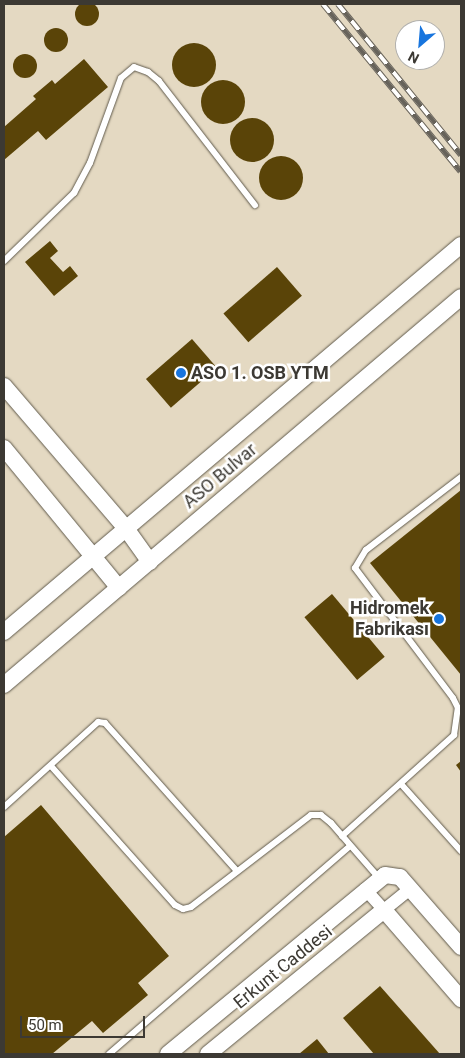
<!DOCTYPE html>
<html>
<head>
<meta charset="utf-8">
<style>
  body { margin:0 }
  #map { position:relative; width:465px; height:1058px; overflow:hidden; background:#ebe3d3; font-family:Roboto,sans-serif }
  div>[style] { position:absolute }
  .built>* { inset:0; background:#e4d9c2 }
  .building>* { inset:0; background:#5a4408; transform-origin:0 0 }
  .round { border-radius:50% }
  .roads { filter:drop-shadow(0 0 1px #605a4c) drop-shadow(0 0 1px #605a4c) }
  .service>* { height:6px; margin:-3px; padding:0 3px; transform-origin:3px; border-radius:3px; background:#fff }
  .minor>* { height:12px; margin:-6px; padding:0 6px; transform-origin:6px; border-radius:6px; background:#fff }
  .tertiary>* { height:16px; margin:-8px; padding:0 8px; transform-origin:8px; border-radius:8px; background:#fff }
  .rail>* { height:5.5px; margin-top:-2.75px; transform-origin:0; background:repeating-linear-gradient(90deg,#fff 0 11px,#67635b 0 22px); box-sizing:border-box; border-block:1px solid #67635b }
  .dots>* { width:14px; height:14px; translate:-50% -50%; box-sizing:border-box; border:2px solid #fff; border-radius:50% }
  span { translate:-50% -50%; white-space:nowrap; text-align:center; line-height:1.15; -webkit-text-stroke:5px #fff; paint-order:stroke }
  .poi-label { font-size:18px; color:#3c3933; font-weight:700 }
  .left { translate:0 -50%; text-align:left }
  .right { translate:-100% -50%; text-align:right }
  .street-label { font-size:18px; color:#3c3933 }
  .frame { position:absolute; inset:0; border:5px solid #3c3933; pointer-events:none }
  .north { position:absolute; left:395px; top:20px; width:50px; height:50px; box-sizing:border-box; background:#fff; border:1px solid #b1b0ad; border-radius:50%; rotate:207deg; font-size:14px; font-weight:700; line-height:20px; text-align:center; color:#3c3933 }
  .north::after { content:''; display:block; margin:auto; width:18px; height:22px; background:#1875de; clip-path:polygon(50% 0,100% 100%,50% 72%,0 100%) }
  .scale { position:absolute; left:20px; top:1016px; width:125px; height:22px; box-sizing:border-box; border:2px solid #3c3933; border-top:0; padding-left:6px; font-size:15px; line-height:18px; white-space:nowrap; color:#3c3933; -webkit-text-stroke:4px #fff; paint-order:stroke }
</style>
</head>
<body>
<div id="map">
  <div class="built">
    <i style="clip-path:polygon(evenodd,4px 4px,461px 4px,461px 1054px,4px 1054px,4px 4px,405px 30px,435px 30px,435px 60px,405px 60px,405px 30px)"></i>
  </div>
  <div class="building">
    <i class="round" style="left:75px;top:2px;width:24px;height:24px"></i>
    <i class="round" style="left:44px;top:28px;width:24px;height:24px"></i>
    <i class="round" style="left:172px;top:43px;width:44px;height:44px"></i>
    <i class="round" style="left:13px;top:54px;width:24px;height:24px"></i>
    <i style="clip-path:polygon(84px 59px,108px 87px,46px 140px,38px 131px,4px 160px,4px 127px,36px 99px,33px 96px,52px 80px,55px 84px)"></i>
    <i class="round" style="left:201px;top:80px;width:44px;height:44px"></i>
    <i class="round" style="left:230px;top:118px;width:44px;height:44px"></i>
    <i class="round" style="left:259px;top:156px;width:44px;height:44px"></i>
    <i style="clip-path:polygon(50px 241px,58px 251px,50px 258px,63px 272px,70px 266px,78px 276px,54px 296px,25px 262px)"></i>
    <i style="left:277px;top:267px;width:38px;height:71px;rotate:49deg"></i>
    <i style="left:192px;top:339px;width:38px;height:61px;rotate:49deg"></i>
    <i style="clip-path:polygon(461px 490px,461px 675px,370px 563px)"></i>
    <i style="left:332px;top:594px;width:82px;height:36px;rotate:50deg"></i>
    <i style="clip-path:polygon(461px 761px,461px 772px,456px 765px)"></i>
    <i style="clip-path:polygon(41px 805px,169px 956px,138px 983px,148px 995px,103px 1033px,92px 1021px,52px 1054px,4px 1054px,4px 837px)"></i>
    <i style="clip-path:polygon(380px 986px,440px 1054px,374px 1054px,343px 1018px)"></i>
    <i style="clip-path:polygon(317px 1039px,329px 1054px,299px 1054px)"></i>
  </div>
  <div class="roads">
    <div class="service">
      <i style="left:4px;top:261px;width:98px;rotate:-44.2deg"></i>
      <i style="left:74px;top:193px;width:34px;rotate:-62deg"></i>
      <i style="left:90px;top:163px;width:90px;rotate:-70deg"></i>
      <i style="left:121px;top:78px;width:17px;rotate:-40deg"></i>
      <i style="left:134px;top:67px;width:15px;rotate:20deg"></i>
      <i style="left:148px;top:72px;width:14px;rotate:39deg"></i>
      <i style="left:159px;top:81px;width:157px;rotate:52.3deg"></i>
      <i style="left:51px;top:766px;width:186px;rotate:48.3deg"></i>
      <i style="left:175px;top:905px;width:9px;rotate:27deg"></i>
      <i style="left:183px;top:909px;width:8px;rotate:-14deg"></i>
      <i style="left:191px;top:907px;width:151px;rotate:-37.5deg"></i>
      <i style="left:311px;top:815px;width:10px"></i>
      <i style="left:321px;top:815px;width:13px;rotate:39deg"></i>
      <i style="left:331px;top:823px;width:73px;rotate:48.9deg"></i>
      <i style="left:401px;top:784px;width:90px;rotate:48.2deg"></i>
      <i style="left:4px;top:807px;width:127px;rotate:-42.1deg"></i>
      <i style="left:98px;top:722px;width:7px;rotate:8deg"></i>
      <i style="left:105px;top:723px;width:197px;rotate:48.3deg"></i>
      <i style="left:342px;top:836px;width:151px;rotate:-42deg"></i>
      <i style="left:454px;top:735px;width:27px;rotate:-82deg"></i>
      <i style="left:458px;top:708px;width:11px;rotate:-117deg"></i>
      <i style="left:453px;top:698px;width:163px;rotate:-127deg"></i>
      <i style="left:355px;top:568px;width:21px;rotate:-59deg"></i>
      <i style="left:366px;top:550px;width:120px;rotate:-37.5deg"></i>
      <i style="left:109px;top:1054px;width:318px;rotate:-40.8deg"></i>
    </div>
    <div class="minor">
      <i style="left:365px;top:889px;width:28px;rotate:48deg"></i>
      <i style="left:384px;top:910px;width:33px;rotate:-39deg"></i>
    </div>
    <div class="tertiary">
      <i style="left:4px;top:386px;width:186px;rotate:49.4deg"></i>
      <i style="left:125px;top:527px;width:43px;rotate:54.5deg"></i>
      <i style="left:4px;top:448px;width:181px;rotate:50.6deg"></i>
      <i style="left:4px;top:632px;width:599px;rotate:-40.26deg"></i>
      <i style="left:4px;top:685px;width:599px;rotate:-40.33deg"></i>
      <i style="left:168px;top:1054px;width:281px;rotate:-39.5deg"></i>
      <i style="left:385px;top:875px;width:15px;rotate:8deg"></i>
      <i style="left:400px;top:877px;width:93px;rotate:48.9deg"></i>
      <i style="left:208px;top:1054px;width:227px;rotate:-39.3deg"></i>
      <i style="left:384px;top:910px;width:118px;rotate:49.1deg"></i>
    </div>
  </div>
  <div class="rail">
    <i style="left:323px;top:4px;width:217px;rotate:50.6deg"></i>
    <i style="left:338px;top:4px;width:195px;rotate:50.8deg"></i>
  </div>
  <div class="dots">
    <i style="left:181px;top:373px;background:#1875de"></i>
    <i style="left:439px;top:619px;background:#1875de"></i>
  </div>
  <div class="poi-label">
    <span class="left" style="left:191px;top:373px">ASO 1. OSB YTM</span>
    <span class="right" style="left:429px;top:619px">Hidromek<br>Fabrikası</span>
  </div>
  <div class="street-label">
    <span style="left:220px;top:476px;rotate:-40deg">ASO Bulvar</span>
    <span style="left:283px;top:967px;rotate:-39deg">Erkunt Caddesi</span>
  </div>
  <div class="frame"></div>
  <div class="north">N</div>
  <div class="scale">50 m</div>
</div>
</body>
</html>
